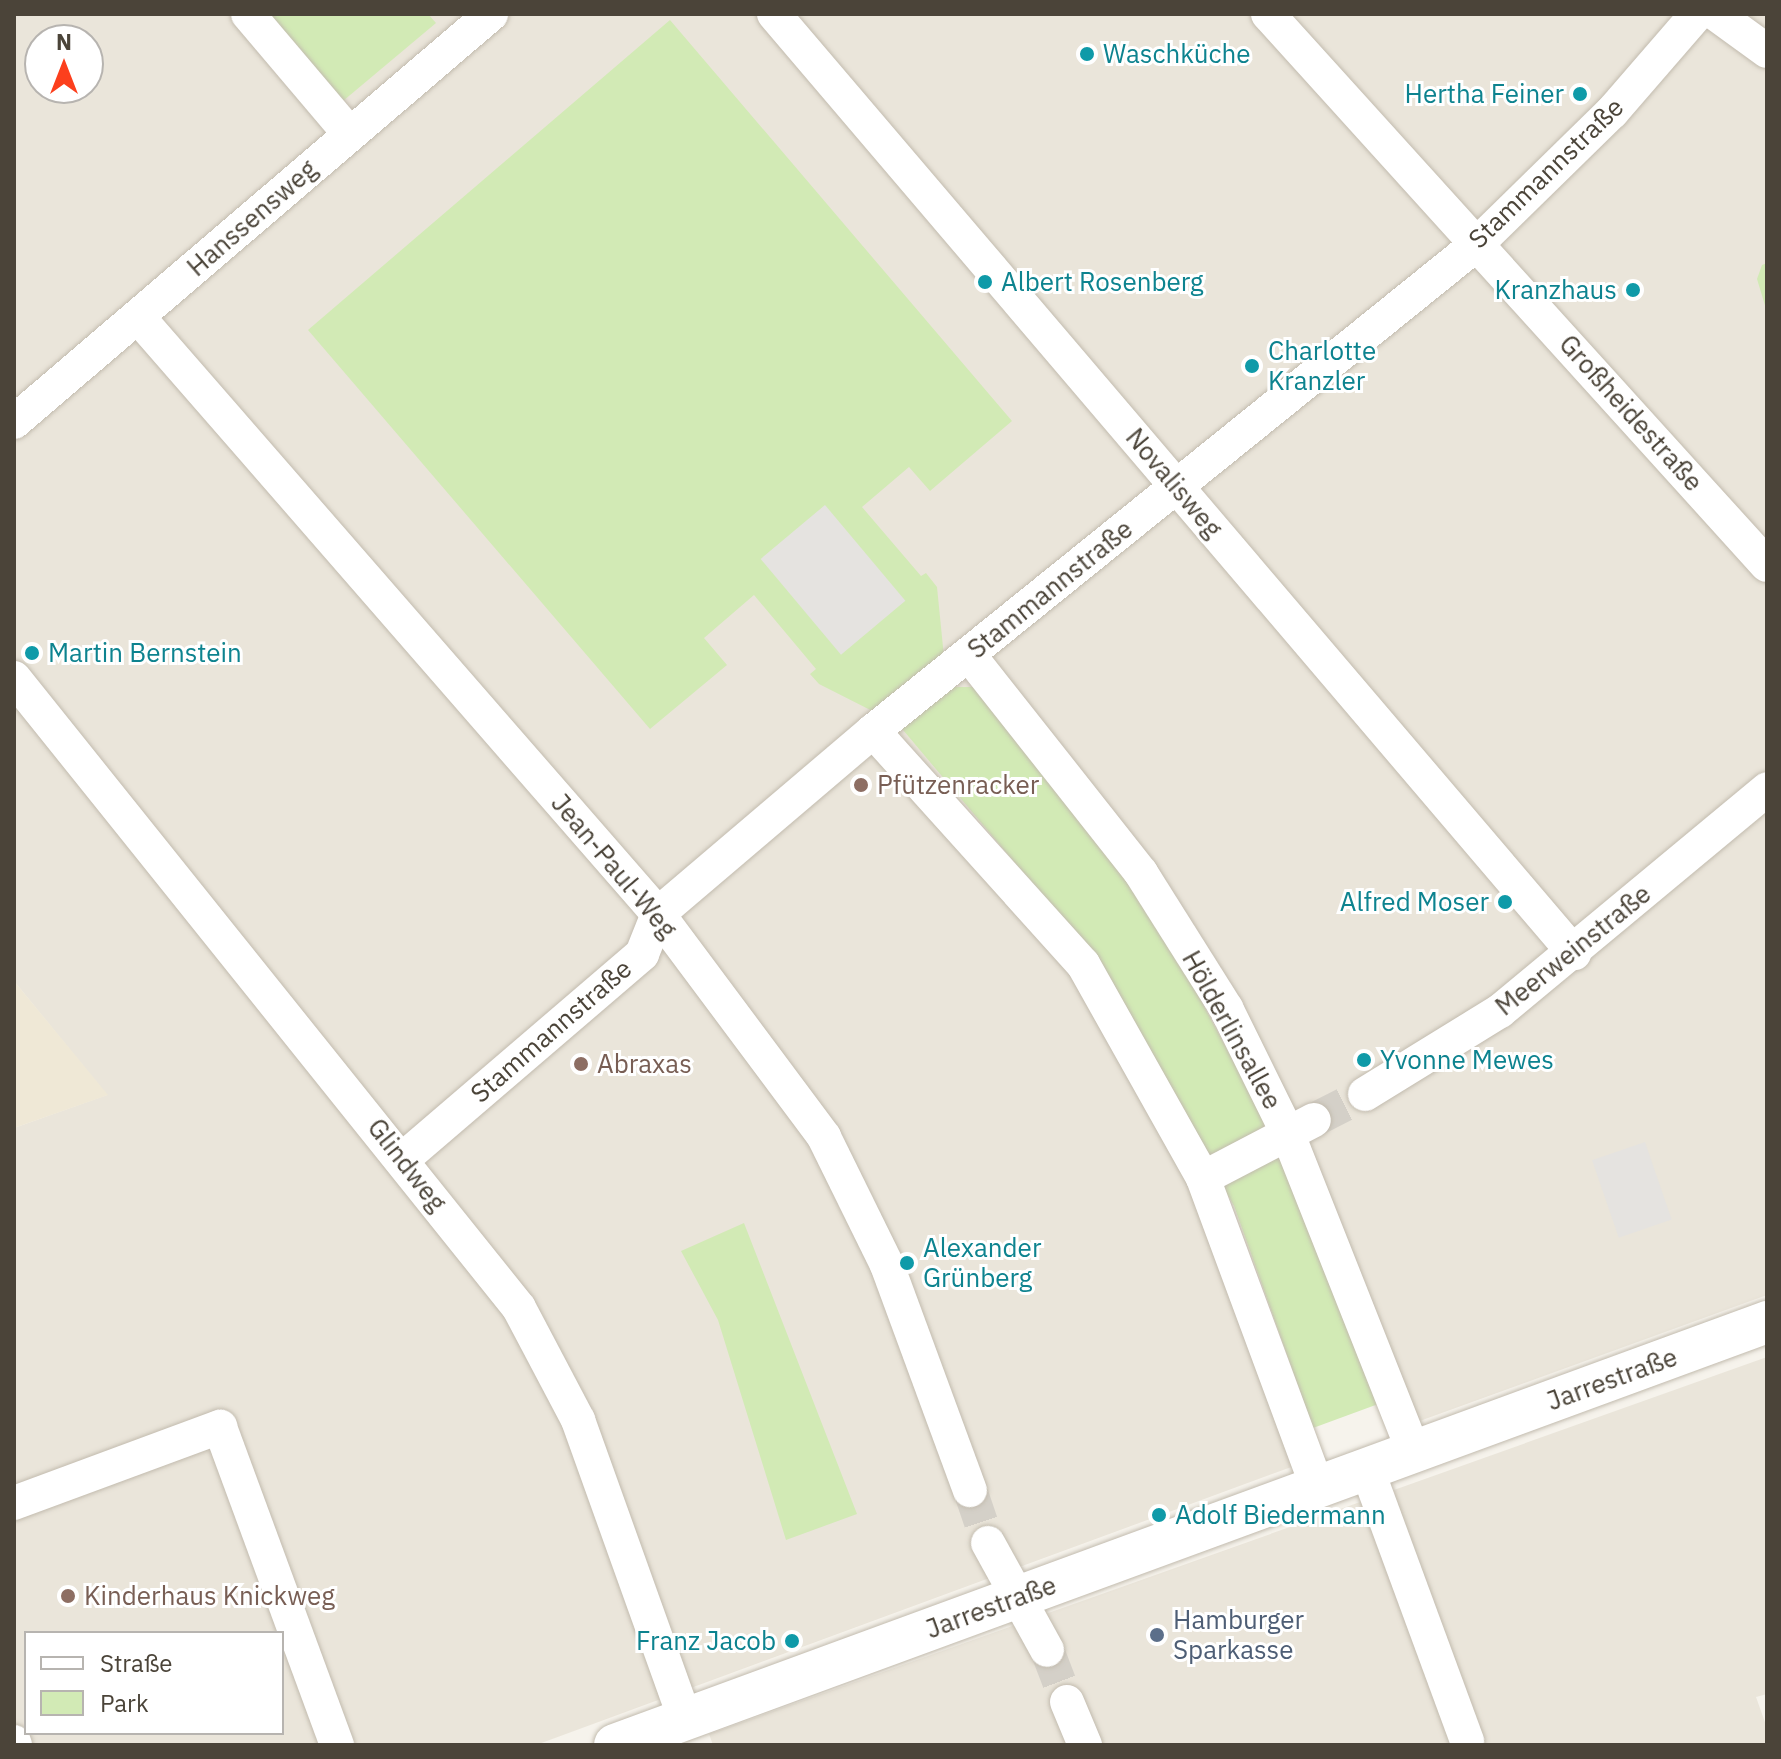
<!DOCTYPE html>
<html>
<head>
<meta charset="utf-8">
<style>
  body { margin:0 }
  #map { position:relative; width:1781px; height:1759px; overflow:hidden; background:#f6f3ec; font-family:"IBM Plex Sans",sans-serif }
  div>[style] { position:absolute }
  .residential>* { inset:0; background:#eae5da }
  .education>* { inset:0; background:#efe8d6 }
  .green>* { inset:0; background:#d2eab5 }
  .parking>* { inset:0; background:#e5e3e0; transform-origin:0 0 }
  .minor-tunnel>* { height:34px; margin-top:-17px; transform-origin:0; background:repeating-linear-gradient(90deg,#d4d0c8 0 34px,transparent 0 51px) }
  .roads { filter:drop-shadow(0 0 2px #c2bbae) drop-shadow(0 0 2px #c2bbae) }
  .minor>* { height:34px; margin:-17px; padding:0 17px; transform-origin:17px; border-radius:17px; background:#fff }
  .tertiary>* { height:42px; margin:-21px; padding:0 21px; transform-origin:21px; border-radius:21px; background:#fff }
  .dots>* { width:22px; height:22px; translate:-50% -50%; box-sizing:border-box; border:4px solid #fff; border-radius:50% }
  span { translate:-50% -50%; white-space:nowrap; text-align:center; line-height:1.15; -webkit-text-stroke:6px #fff; paint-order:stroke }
  .culture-label { font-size:26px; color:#0d838f }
  .left { translate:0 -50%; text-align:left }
  .right { translate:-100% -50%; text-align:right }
  .street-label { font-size:26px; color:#4b4439 }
  .education-label { font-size:26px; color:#785e54 }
  .service-label { font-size:26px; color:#4e5e75 }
  .frame { position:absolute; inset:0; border:16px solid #4b4439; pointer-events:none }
  .legend { position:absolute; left:24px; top:1631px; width:260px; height:104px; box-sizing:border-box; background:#fff; border:2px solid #b7b4b0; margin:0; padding:10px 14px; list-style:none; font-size:24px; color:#4b4439 }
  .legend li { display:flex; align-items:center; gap:16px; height:40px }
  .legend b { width:40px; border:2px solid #b7b4b0 }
  .north { position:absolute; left:24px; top:24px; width:80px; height:80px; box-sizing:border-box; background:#fff; border:2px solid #b7b4b0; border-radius:50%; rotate:0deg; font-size:22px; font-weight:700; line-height:32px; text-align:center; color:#4b4439 }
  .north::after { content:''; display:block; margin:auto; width:28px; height:36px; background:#fc3f1d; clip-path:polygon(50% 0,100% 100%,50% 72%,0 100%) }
</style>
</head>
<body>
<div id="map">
  <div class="residential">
    <i style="clip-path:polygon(evenodd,14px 14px,1767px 14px,1767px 1295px,1392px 1431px,1278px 1145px,1085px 946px,1234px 1206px,1313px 1428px,1294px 1466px,536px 1745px,14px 1745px,14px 1128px,107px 1095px,14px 981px,14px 14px,40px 40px,88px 40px,88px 88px,40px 88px,40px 40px,14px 14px,26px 1633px,282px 1633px,282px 1733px,26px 1733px,26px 1633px)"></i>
    <i style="clip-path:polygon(1767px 1357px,1767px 1694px,1756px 1697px,1767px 1728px,1767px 1745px,713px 1745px,709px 1734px)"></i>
  </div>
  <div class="education">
    <i style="clip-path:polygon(14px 981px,108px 1095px,14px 1128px)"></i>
  </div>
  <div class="green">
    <i style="clip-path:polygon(270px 14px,428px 14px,436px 23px,343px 101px)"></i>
    <i style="clip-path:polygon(670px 20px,1012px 421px,930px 491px,909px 467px,862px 507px,921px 576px,926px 573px,937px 587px,947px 687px,973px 687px,1151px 907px,1278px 1145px,1381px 1403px,1313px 1428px,1234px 1206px,1085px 946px,898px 724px,819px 684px,810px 674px,816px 669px,754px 595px,704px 638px,727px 665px,650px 729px,308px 330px)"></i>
    <i style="clip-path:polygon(1767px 263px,1767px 312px,1757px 279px,1762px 265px)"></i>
    <i style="clip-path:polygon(744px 1223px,857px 1514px,786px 1540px,718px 1320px,681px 1251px)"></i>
  </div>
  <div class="parking">
    <i style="left:825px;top:505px;width:125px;height:84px;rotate:50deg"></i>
    <i style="left:1645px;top:1142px;width:82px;height:56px;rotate:71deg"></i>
  </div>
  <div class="minor-tunnel">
    <i style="left:1314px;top:1120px;width:57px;rotate:-27deg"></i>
    <i style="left:970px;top:1490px;width:56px;rotate:71.2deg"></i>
    <i style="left:1047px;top:1650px;width:56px;rotate:69deg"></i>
  </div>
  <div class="roads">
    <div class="minor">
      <i style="left:248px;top:14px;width:156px;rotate:49.7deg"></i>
      <i style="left:774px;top:14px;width:1234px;rotate:49.57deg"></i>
      <i style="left:1268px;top:14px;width:743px;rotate:47.84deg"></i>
      <i style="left:1716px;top:14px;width:63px;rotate:36deg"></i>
      <i style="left:138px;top:317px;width:792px;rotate:48.94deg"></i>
      <i style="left:658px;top:914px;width:278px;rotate:53.3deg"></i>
      <i style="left:824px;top:1137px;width:143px;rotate:63.8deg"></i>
      <i style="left:887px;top:1265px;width:240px;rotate:69.8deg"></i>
      <i style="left:14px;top:422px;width:628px;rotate:-40.54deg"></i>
      <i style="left:969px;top:655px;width:278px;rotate:51.7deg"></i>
      <i style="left:1141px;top:873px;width:160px;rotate:57.8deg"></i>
      <i style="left:1226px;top:1008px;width:138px;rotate:63.8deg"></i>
      <i style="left:1287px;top:1132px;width:344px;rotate:68.4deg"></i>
      <i style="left:14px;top:678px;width:807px;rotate:51.28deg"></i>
      <i style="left:519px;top:1308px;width:127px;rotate:62.2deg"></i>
      <i style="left:578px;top:1420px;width:318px;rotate:70.3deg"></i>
      <i style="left:873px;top:731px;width:314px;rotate:48deg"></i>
      <i style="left:1083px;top:964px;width:245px;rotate:60.7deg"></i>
      <i style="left:1203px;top:1178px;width:329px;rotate:69.7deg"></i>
      <i style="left:1365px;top:1094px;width:158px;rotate:-31.6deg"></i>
      <i style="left:1500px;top:1011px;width:347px;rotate:-39.7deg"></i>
      <i style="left:403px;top:1159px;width:315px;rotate:-40.6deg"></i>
      <i style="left:642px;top:954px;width:43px;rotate:-68.2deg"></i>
      <i style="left:658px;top:914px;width:282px;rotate:-40.4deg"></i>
      <i style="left:873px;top:731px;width:776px;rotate:-38.88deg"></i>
      <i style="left:1477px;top:244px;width:189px;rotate:-44.4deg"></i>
      <i style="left:1612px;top:112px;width:130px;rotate:-49.1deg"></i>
      <i style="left:1203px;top:1178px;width:125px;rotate:-27.6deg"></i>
      <i style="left:1367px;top:1469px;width:290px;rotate:69.8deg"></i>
      <i style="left:14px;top:1503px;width:220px;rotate:-20.3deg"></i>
      <i style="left:220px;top:1427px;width:339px;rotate:69.8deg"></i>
      <i style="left:988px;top:1543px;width:122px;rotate:61.1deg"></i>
      <i style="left:1067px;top:1702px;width:47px;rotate:67.3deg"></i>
      <i style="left:14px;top:1742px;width:3px;rotate:72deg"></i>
    </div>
    <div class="tertiary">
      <i style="left:615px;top:1745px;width:1227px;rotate:-20.16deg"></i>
    </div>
  </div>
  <div class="dots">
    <i style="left:1087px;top:54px;background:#0f9aa8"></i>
    <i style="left:1580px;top:94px;background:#0f9aa8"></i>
    <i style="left:985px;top:282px;background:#0f9aa8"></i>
    <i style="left:1633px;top:290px;background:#0f9aa8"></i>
    <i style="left:1252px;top:366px;background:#0f9aa8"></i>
    <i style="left:32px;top:653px;background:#0f9aa8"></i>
    <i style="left:861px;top:785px;background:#8d6e63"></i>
    <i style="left:1505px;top:902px;background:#0f9aa8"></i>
    <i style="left:1364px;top:1060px;background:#0f9aa8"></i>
    <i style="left:581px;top:1064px;background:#8d6e63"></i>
    <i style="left:907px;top:1263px;background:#0f9aa8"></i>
    <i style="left:1159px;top:1515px;background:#0f9aa8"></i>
    <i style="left:68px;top:1596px;background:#8d6e63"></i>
    <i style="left:1157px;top:1635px;background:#5c6f8a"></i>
    <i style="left:792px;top:1641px;background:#0f9aa8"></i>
  </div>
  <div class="culture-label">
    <span class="left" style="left:1103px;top:54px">Waschküche</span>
    <span class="right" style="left:1564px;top:94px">Hertha Feiner</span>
    <span class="left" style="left:1001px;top:282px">Albert Rosenberg</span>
    <span class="right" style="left:1617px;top:290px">Kranzhaus</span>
    <span class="left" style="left:1268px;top:366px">Charlotte<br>Kranzler</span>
    <span class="left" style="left:48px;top:653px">Martin Bernstein</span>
    <span class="right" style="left:1489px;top:902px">Alfred Moser</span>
    <span class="left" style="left:1380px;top:1060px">Yvonne Mewes</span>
    <span class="left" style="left:923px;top:1263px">Alexander<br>Grünberg</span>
    <span class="left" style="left:1175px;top:1515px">Adolf Biedermann</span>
    <span class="right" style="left:776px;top:1641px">Franz Jacob</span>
  </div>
  <div class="street-label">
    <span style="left:1546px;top:173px;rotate:-44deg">Stammannstraße</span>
    <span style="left:252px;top:218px;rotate:-41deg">Hanssensweg</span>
    <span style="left:1631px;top:413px;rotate:48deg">Großheidestraße</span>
    <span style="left:1174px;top:483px;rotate:50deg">Novalisweg</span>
    <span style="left:1050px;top:589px;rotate:-39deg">Stammannstraße</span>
    <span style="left:614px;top:866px;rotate:50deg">Jean-Paul-Weg</span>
    <span style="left:1573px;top:950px;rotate:-39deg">Meerweinstraße</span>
    <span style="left:1232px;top:1030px;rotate:61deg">Hölderlinsallee</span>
    <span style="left:551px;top:1031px;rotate:-41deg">Stammannstraße</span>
    <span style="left:407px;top:1165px;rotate:52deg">Glindweg</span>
    <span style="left:1612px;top:1379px;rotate:-20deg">Jarrestraße</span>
    <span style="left:991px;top:1607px;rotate:-20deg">Jarrestraße</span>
  </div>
  <div class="education-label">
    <span class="left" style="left:877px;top:785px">Pfützenracker</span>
    <span class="left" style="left:597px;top:1064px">Abraxas</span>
    <span class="left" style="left:84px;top:1596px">Kinderhaus Knickweg</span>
  </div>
  <div class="service-label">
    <span class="left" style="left:1173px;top:1635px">Hamburger<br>Sparkasse</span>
  </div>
  <div class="frame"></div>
  <ul class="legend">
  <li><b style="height:10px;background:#fff"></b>Straße</li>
  <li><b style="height:22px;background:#d2eab5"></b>Park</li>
  </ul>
  <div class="north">N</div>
</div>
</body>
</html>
